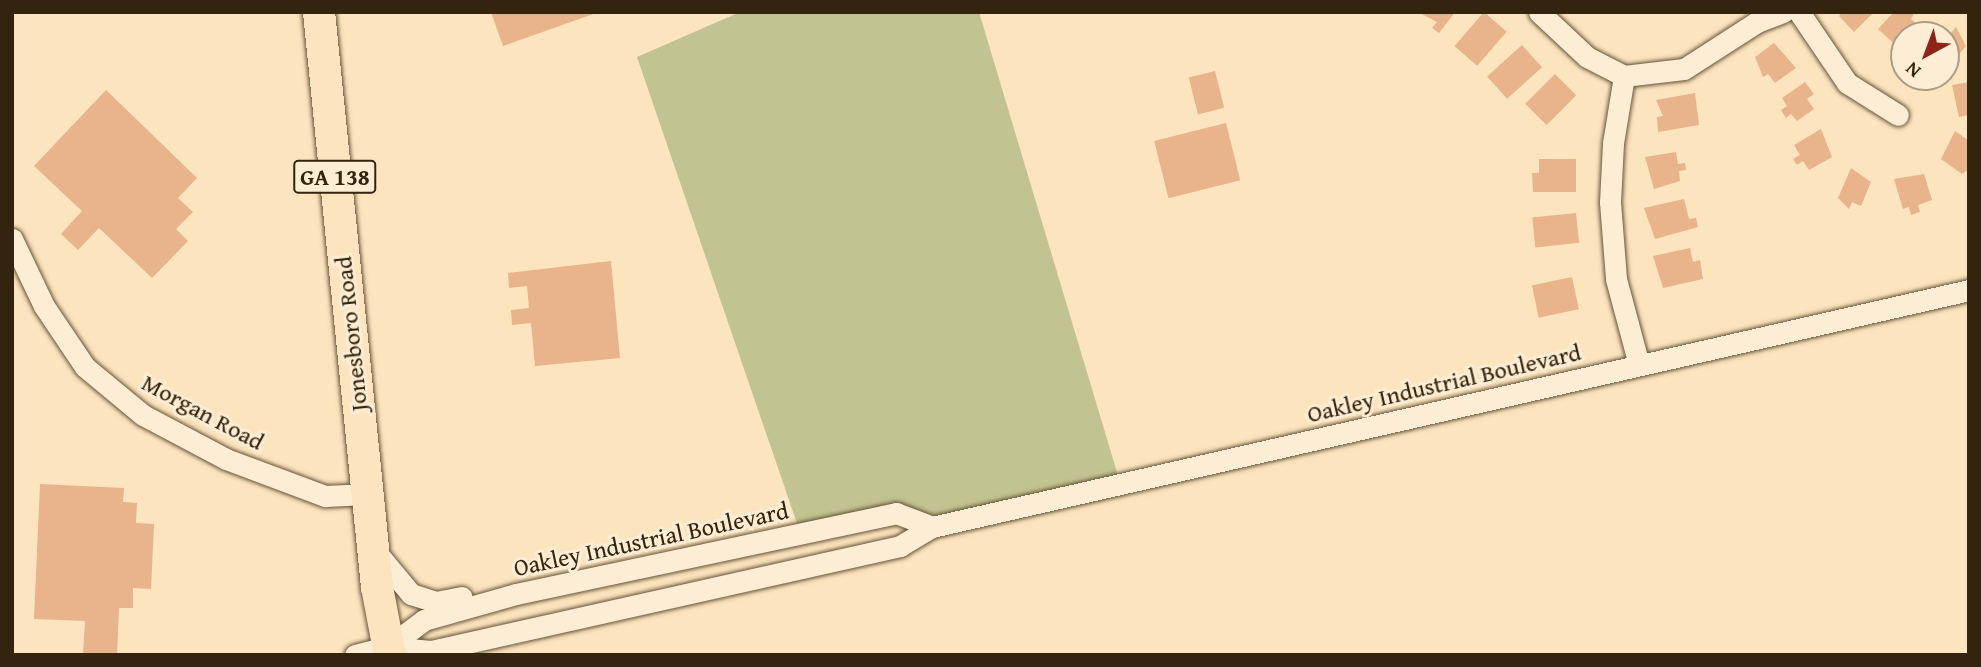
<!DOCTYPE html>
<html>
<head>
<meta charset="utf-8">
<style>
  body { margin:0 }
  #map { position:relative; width:1981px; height:667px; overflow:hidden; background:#fce4be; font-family:"Gentium Book Plus",serif }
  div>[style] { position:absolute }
  .green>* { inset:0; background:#c1c490 }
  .building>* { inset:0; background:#e9b38b; transform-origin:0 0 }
  .roads { filter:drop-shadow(0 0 2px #665339) drop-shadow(0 0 2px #665339) }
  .minor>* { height:21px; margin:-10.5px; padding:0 10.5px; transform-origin:10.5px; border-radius:10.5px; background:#fdedd5 }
  .highway>* { height:32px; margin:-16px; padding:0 16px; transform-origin:16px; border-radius:16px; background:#fce4be }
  span { translate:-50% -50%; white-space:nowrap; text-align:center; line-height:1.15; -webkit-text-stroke:6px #fdedd5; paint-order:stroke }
  .shield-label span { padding:2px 5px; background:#fdedd5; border:2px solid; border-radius:5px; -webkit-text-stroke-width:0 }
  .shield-label { font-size:23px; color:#34230d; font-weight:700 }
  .street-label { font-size:24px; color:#34230d }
  .frame { position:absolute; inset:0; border:14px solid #34230d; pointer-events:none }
  .north { position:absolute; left:1890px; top:21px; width:70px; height:70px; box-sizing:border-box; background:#fdedd5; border:2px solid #ad9c85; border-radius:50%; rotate:221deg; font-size:19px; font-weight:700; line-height:28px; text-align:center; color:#34230d }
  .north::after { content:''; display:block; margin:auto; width:24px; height:32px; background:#8f2418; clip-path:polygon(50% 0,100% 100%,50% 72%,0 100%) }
</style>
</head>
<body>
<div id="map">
  <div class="green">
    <i style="clip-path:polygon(740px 12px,979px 12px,1122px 489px,801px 535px,637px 57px)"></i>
  </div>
  <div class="building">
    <i style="clip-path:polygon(491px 12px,595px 12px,596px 13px,503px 46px)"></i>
    <i style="clip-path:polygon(1418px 12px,1455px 12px,1439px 33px,1432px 28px,1437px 22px)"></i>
    <i style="left:1484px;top:12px;width:30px;height:45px;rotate:41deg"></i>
    <i style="clip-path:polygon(1842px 12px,1874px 12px,1854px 32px,1839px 16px)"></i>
    <i style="clip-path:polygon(1894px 12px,1915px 12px,1911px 19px,1921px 28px,1915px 35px,1904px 35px,1901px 50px,1878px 29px)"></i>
    <i style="clip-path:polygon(1956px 27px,1966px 46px,1952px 62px,1946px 56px,1946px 35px,1939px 35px,1946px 28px,1951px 33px)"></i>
    <i style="clip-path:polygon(1774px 43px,1796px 68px,1775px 83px,1768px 74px,1763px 77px,1755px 57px)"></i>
    <i style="left:1522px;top:45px;width:30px;height:47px;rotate:48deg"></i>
    <i style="left:1215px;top:71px;width:38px;height:27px;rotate:76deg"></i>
    <i style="left:1555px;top:74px;width:30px;height:42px;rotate:45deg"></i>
    <i style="clip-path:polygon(1805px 82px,1814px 94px,1807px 99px,1814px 109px,1797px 121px,1791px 114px,1786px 118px,1781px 110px,1787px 106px,1782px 98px)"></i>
    <i style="clip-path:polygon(1969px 82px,1969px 115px,1959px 117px,1952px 85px)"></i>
    <i style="clip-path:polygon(106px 90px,197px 178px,178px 198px,193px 212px,176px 229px,188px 241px,152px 278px,99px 228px,78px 250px,61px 234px,82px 211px,34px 166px)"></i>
    <i style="clip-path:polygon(1695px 93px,1699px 125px,1658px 132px,1657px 117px,1663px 116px,1656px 100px)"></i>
    <i style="left:1226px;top:123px;width:59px;height:74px;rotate:76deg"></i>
    <i style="clip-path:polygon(1821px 129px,1832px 157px,1809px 170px,1803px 161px,1797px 165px,1793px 159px,1800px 155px,1794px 145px)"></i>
    <i style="clip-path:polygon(1955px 131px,1969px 141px,1969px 169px,1962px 174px,1941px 159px)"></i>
    <i style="clip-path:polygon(1676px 152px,1678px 164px,1685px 163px,1686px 170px,1679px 171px,1680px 181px,1654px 189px,1645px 157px)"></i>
    <i style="clip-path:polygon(1539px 159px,1576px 159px,1576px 192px,1533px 192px,1532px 173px,1539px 173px)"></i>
    <i style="clip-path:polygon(1851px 168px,1871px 182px,1861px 206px,1852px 202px,1849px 209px,1838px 198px)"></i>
    <i style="clip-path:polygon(1924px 174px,1932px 200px,1918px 205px,1920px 212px,1911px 215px,1909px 207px,1903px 209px,1894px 179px)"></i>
    <i style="clip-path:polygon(1684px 199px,1689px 219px,1696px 218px,1698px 227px,1655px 239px,1644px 208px)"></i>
    <i style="left:1576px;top:213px;width:30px;height:44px;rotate:84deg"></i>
    <i style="clip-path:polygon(1690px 248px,1693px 262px,1700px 260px,1703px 279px,1663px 288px,1653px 256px)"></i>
    <i style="clip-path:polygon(611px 261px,620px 358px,535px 366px,531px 323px,512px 325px,511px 310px,529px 308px,527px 286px,509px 288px,508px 273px)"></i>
    <i style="left:1572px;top:277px;width:33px;height:41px;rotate:78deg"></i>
    <i style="clip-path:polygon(40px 484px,124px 488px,123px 502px,137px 503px,136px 523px,154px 524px,151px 589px,133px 588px,133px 608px,119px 608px,117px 655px,83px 654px,85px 621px,34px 619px)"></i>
  </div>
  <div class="roads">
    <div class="minor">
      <i style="left:1539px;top:12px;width:66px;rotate:43.2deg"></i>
      <i style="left:1587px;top:57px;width:42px;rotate:27.2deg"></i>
      <i style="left:1624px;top:76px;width:60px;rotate:-6.7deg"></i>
      <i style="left:1684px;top:69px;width:87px;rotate:-32.8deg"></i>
      <i style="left:1757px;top:22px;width:28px;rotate:-21deg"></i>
      <i style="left:1799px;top:12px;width:86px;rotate:55.9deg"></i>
      <i style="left:1847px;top:83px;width:60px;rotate:32.1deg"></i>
      <i style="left:1624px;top:76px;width:68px;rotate:99.3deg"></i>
      <i style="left:1613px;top:143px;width:59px;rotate:92.9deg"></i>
      <i style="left:1610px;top:202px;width:77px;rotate:85.5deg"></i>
      <i style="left:1616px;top:279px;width:89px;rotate:75deg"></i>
      <i style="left:12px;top:239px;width:74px;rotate:64.5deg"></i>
      <i style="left:44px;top:306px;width:73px;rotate:56.1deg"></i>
      <i style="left:85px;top:367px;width:75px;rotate:39.6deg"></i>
      <i style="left:143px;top:415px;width:94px;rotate:27.9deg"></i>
      <i style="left:226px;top:459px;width:106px;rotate:20.5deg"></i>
      <i style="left:325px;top:496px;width:43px;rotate:-2.7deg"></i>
      <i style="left:376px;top:552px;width:55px;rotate:50.2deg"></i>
      <i style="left:411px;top:594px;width:26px;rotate:18deg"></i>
      <i style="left:436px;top:602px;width:26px;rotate:-11deg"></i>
      <i style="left:388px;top:647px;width:45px;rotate:-36.9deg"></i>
      <i style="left:424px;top:620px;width:96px;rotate:-15.8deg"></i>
      <i style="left:516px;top:594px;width:389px;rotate:-12deg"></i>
      <i style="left:896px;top:513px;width:39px;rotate:21deg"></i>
      <i style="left:355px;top:655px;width:34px;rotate:-14deg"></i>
      <i style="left:388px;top:647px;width:43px;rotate:5.3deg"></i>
      <i style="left:431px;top:651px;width:481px;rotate:-12.6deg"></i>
      <i style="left:900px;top:546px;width:37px;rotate:-31deg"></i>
      <i style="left:932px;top:527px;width:1064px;rotate:-12.87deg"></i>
    </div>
    <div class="highway">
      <i style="left:319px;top:12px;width:578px;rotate:84.24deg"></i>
      <i style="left:377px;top:587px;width:69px;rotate:79.2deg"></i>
    </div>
  </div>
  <div class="shield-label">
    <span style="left:335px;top:177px">GA 138</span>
  </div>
  <div class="street-label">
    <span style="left:351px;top:334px;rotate:-96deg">Jonesboro Road</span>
    <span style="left:1444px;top:383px;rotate:-13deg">Oakley Industrial Boulevard</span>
    <span style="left:203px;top:412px;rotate:28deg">Morgan Road</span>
    <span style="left:651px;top:539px;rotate:-12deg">Oakley Industrial Boulevard</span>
  </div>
  <div class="frame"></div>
  <div class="north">N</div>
</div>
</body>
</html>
